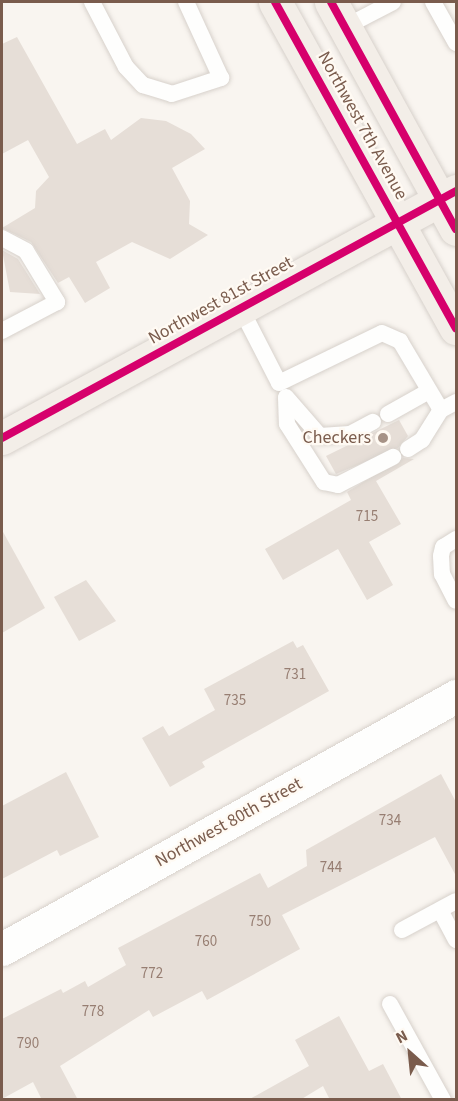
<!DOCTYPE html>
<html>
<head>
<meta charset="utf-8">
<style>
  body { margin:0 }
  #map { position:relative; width:458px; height:1101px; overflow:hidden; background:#f9f5f0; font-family:"Source Sans 3",sans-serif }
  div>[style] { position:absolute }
  .building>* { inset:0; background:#e6ded7 }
  .roads { filter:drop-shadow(0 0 2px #d7d1cb) drop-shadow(0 0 2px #d7d1cb) }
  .service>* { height:16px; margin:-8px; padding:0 8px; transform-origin:8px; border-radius:8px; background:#fefefd }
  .minor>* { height:33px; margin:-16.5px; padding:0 16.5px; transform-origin:16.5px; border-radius:16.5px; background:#fefefd }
  .primary>* { height:33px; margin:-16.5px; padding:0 16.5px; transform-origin:16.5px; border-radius:16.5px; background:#f3eee8 }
  .cycleway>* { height:8px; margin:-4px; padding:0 4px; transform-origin:4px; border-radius:4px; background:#d6006c }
  .dots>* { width:16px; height:16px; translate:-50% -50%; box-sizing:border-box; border:3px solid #fffaf3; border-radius:50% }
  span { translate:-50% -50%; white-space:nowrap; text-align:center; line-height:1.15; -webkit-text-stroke:4.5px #fffaf3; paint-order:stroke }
  .number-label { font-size:15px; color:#977e72 }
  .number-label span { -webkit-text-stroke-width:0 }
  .street-label { font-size:18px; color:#7a5c4d }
  .poi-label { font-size:18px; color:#7a5c4d }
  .right { translate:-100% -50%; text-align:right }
  .frame { position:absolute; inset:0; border:3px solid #7a5c4d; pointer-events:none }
  .north { position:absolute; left:380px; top:1023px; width:60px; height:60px; -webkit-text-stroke:4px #fffaf3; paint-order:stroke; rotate:333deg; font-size:16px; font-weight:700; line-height:24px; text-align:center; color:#7a5c4d }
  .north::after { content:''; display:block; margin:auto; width:21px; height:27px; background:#7a5c4d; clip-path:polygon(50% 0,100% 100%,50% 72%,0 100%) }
</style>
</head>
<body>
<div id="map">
  <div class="building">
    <i style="clip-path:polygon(17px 37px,77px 144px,105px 129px,111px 140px,141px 118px,166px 121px,191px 134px,205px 149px,172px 168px,190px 201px,189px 224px,208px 235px,170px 259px,132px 242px,96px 262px,110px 288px,85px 303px,69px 277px,58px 283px,31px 242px,2px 228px,35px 208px,36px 191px,49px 177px,28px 140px,2px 154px,2px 44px)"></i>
    <i style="clip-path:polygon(2px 250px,18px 259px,40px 294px,10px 292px)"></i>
    <i style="clip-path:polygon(399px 420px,408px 436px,398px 448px,336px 474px,326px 456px)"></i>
    <i style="clip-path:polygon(403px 458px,414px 459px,376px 481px,401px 524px,369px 542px,393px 585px,367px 600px,338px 549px,283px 580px,265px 549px,351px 500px,347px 492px)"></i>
    <i style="clip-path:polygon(2px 530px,45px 608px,2px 633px)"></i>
    <i style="clip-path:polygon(86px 580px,116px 621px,79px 641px,54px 597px)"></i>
    <i style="clip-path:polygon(293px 641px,297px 648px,303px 645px,329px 691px,202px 762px,205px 767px,170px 787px,142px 738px,163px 726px,169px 736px,215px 710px,204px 689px)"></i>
    <i style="clip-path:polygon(66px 772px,99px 837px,60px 856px,57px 850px,2px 879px,2px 806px)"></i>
    <i style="clip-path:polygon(441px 774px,456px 802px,456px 876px,435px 837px,282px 915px,300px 949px,207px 1000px,202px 991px,153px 1017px,149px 1010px,60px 1066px,78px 1100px,42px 1100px,33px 1082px,2px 1099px,2px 1019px,61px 989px,63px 993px,85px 981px,88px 987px,126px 965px,118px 948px,260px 873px,268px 888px,307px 866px,306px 850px)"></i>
    <i style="clip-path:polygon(339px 1016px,369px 1071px,383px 1064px,402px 1100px,330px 1100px,323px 1086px,300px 1100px,248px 1100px,309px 1066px,295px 1040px)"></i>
  </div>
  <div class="roads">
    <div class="service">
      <i style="left:92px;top:2px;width:73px;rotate:62.4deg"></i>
      <i style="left:126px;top:67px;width:25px;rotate:47deg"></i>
      <i style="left:143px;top:85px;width:30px;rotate:17deg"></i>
      <i style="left:172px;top:94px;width:52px;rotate:-18.1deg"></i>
      <i style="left:221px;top:78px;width:84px;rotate:-114.7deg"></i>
      <i style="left:433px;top:2px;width:47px;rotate:60.7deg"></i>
      <i style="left:345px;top:27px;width:54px;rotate:-27.5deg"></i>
      <i style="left:2px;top:238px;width:27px;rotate:28deg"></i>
      <i style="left:26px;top:251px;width:60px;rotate:58.7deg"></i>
      <i style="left:57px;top:302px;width:62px;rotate:152.2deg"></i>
      <i style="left:240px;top:307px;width:85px;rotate:62.8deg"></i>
      <i style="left:279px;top:383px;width:114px;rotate:-25.9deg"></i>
      <i style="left:382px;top:333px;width:20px;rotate:24deg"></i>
      <i style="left:400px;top:341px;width:80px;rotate:59.3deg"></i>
      <i style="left:286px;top:397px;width:52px;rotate:48.9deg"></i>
      <i style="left:320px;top:436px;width:30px;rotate:-4deg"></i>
      <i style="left:350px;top:434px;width:26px;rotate:-28deg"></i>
      <i style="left:286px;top:398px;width:26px;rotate:88deg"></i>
      <i style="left:287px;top:424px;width:69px;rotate:57.5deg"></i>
      <i style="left:324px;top:482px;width:14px;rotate:12deg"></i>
      <i style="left:338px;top:485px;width:62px;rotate:-27deg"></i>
      <i style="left:388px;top:414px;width:47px;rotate:-29.3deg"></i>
      <i style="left:408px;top:449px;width:17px;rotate:-33deg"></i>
      <i style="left:422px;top:440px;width:36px;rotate:-58deg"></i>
      <i style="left:441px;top:410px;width:17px;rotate:-28deg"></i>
      <i style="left:456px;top:539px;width:15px;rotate:148deg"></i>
      <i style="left:443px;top:547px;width:9px;rotate:103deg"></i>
      <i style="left:441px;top:556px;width:18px;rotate:87deg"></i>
      <i style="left:442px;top:574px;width:30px;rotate:63deg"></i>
      <i style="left:440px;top:910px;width:34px;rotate:62deg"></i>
      <i style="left:402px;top:930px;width:61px;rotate:-28.2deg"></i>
      <i style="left:390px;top:1004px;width:110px;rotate:61.1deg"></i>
    </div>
    <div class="minor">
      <i style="left:2px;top:949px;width:520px;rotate:-29.13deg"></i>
    </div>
    <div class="primary">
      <i style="left:275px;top:2px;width:373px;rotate:61deg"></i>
      <i style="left:331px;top:2px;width:259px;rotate:61.2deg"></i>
      <i style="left:2px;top:438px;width:517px;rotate:-28.55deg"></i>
    </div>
  </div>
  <div class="cycleway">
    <i style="left:275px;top:2px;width:373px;rotate:61deg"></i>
    <i style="left:331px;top:2px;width:259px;rotate:61.2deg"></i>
    <i style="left:2px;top:438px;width:517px;rotate:-28.55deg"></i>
  </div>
  <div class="dots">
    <i style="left:383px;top:438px;background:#a69286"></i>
  </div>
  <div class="number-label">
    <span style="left:367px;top:517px">715</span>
    <span style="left:295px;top:675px">731</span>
    <span style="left:235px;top:701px">735</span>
    <span style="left:390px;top:821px">734</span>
    <span style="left:331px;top:868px">744</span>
    <span style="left:260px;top:922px">750</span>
    <span style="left:206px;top:942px">760</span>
    <span style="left:152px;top:974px">772</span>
    <span style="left:93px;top:1012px">778</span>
    <span style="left:28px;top:1044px">790</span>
  </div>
  <div class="street-label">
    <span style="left:362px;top:126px;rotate:61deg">Northwest 7th Avenue</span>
    <span style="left:221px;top:301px;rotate:-29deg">Northwest 81st Street</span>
    <span style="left:229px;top:823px;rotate:-29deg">Northwest 80th Street</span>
  </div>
  <div class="poi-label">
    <span class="right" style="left:371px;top:438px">Checkers</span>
  </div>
  <div class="frame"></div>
  <div class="north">N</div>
</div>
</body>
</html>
